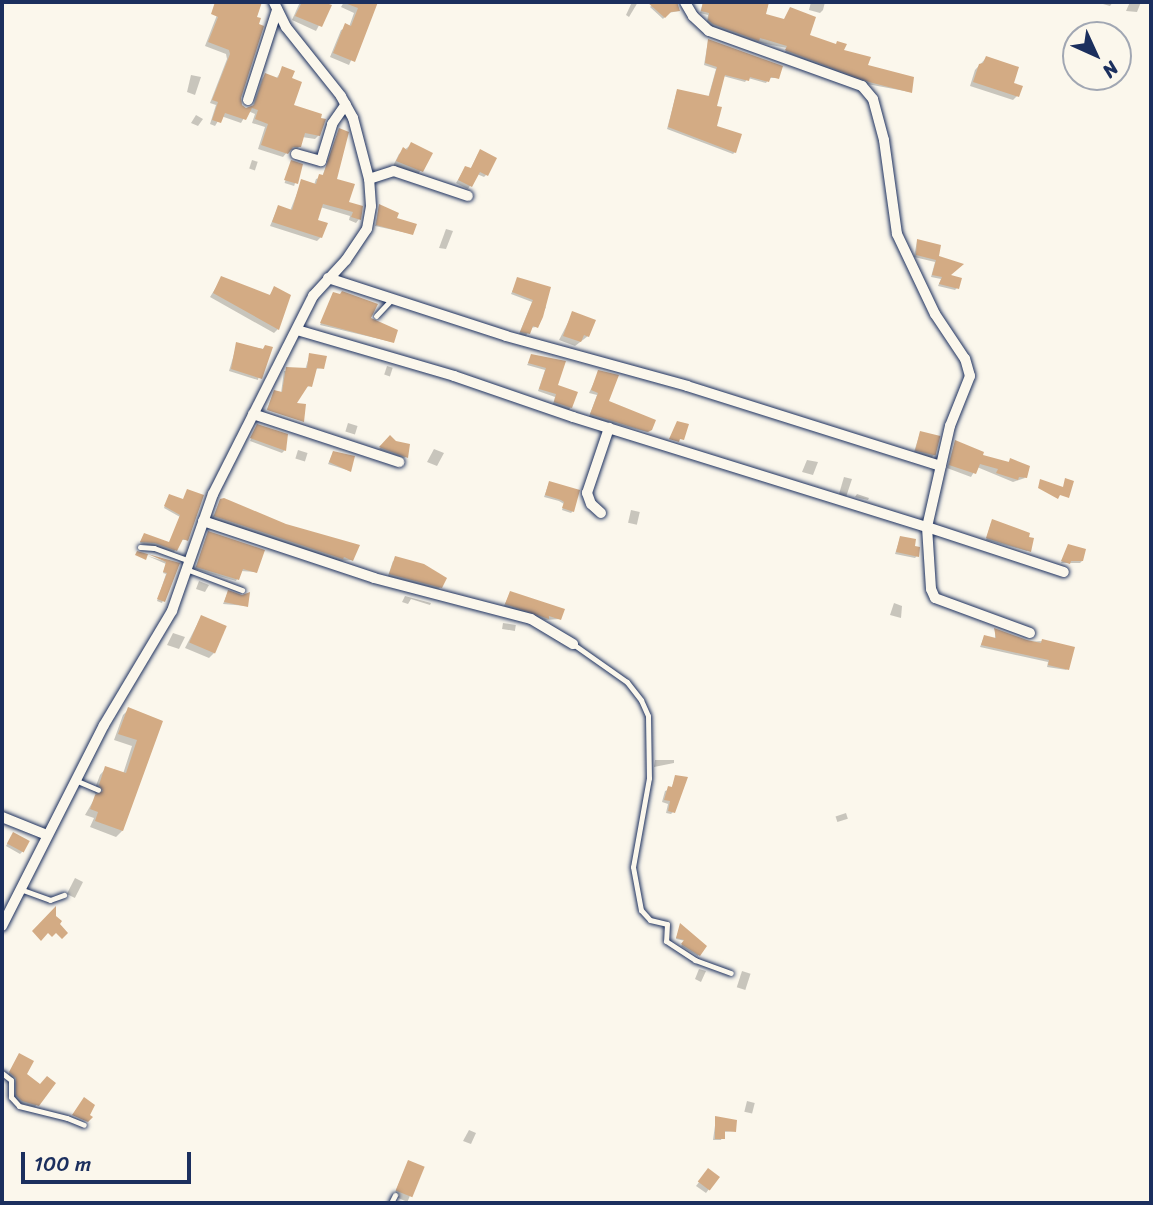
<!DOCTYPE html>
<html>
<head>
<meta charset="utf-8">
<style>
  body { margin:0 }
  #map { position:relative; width:1153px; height:1205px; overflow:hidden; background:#fbf7ec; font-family:Sriracha,sans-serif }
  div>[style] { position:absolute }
  .shadow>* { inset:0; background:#0003; transform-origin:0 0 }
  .building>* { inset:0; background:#d3ab84; transform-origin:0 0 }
  .roads { filter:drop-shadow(0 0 2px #1b2f5e) drop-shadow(0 0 2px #1b2f5e) }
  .service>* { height:5px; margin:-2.5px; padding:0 2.5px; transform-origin:2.5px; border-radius:2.5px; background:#fbf7ec }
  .minor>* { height:10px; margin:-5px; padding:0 5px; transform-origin:5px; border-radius:5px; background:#fbf7ec }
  span { translate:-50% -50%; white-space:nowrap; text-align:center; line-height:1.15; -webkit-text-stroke:7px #fbf7ec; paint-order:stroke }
  .frame { position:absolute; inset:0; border:4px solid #1b2f5e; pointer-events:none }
  .north { position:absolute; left:1062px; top:21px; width:70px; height:70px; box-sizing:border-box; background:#fbf7ec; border:2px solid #a1a7b3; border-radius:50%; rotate:135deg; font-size:19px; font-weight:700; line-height:28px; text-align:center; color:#1b2f5e }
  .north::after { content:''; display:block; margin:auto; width:24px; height:32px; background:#1b2f5e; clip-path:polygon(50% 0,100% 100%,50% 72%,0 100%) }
  .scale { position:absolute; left:21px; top:1152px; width:170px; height:32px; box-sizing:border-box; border:4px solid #1b2f5e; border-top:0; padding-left:9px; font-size:21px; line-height:24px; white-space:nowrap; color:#1b2f5e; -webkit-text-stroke:5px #fbf7ec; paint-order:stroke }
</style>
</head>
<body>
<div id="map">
  <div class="shadow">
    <i style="clip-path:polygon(232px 2px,260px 2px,239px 97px,240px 106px,246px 110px,252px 108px,262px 79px,265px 75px,276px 79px,283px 68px,290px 79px,291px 107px,319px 135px,315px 139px,302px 137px,300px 146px,296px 150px,289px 150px,283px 157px,258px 149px,265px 127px,252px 123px,255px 114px,248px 111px,241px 123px,221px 116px,215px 126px,210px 124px,216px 105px,210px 103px,227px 59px,226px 54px,205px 46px,217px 15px)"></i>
    <i style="clip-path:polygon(300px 2px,319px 2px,329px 6px,316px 31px,292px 20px)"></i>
    <i style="clip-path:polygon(344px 2px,377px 2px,349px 65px,330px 57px,341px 30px,349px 27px,354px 13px,341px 7px)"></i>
    <i style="clip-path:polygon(632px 2px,638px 2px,629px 17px,626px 15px)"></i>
    <i style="clip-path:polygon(655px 2px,677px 2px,679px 11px,668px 13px,663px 19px,650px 7px)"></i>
    <i style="clip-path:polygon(703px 2px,769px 2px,765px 15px,842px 52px,910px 92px,867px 84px,785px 52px,787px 48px,756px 42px,711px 26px,707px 22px,708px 15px,700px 13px)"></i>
    <i style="clip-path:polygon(811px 2px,825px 2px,823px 10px,820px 13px,809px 10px)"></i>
    <i style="clip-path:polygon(1096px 2px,1113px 2px,1110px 6px)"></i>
    <i style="clip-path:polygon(1130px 2px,1141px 2px,1137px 12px,1126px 11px)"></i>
    <i style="clip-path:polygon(708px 41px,777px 78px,769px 78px,766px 83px,748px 78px,745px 82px,723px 76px,715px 107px,715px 127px,735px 152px,733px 154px,667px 129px,677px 91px,708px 98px,716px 69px,704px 65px)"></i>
    <i style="clip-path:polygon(986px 58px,1011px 84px,1017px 96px,1013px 100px,970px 86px,975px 70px)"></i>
    <i style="clip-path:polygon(191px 75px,201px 77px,195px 95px,187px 92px)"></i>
    <i style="clip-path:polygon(196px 115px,203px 119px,198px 126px,191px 123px)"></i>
    <i style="clip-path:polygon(339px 130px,335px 180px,359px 219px,356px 223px,349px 220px,350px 216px,320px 207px,316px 221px,321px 237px,317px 241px,270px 226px,278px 207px,290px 211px,302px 181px,314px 185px,316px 179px,322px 177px)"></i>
    <i style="clip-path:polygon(412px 144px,431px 154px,417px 176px,393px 166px,399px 154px)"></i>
    <i style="clip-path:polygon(478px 154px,486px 175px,484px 177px,477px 174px,468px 189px,456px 183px,465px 168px,470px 170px)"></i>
    <i style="left:252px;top:160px;width:6px;height:9px;rotate:18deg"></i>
    <i style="left:291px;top:162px;width:10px;height:22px;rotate:17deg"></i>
    <i style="clip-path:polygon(379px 206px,395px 219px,412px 234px,375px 226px)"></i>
    <i style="clip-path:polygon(446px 229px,453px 231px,446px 249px,439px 248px)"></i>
    <i style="clip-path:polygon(917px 241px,937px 257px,957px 288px,955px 290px,938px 286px,941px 279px,931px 277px,935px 262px,914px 257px)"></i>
    <i style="clip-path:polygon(222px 278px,269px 296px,275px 288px,278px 329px,274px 333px,210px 297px)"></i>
    <i style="clip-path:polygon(518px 279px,546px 307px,536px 327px,530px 328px,526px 336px,519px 334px,532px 302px,511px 294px)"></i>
    <i style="clip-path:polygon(332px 296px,369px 314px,370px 321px,392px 342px,320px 325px)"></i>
    <i style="clip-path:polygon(573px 313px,588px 336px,575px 346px,559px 340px)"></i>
    <i style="clip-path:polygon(237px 344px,263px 349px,265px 347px,258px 380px,229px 371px)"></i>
    <i style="clip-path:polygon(310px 354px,323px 368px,315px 369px,311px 386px,305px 387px,294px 405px,302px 420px,267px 409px,273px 394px,281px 393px,284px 371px,305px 370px)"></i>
    <i style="clip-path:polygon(532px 356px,563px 362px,556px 386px,571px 407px,569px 410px,553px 404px,555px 397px,538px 391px,545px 370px,527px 365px)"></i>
    <i style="left:387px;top:366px;width:6px;height:9px;rotate:18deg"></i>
    <i style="clip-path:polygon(599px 372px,607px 402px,650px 429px,647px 432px,589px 417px,597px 395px,589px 393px)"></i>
    <i style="left:348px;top:423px;width:10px;height:9px;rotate:17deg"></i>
    <i style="clip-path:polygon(258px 426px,285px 450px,282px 453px,250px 441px)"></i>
    <i style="clip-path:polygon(920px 433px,934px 455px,931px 458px,914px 452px)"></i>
    <i style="clip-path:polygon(390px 438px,406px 457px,404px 458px,379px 449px)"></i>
    <i style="clip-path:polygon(955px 442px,981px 456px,1007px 464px,1010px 460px,1025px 478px,1013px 482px,977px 467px,971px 477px,947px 468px)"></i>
    <i style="clip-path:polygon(434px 449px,444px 453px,437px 466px,427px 462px)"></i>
    <i style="left:298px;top:450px;width:10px;height:9px;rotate:17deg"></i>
    <i style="clip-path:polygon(332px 455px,350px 471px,328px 464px)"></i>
    <i style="clip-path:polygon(807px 460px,818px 462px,813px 475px,802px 472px)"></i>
    <i style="clip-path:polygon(844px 477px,852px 479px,846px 497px,839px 494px)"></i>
    <i style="clip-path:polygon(549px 483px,573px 511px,571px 513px,562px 510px,564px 504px,559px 501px,544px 497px)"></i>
    <i style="clip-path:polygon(857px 494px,869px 498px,868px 500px,855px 497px)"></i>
    <i style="clip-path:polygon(168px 498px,183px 501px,187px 540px,181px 540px,174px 552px,140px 543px,143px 536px,169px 544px,180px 517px,164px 508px)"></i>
    <i style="clip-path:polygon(220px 501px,352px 560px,339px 561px,212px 519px)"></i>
    <i style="left:631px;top:510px;width:9px;height:13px;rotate:13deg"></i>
    <i style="clip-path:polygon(991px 523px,1027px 538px,1027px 551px,986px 540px)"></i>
    <i style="clip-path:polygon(207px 535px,255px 572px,241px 571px,236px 581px,195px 569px)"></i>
    <i style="clip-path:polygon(900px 538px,913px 547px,917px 556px,915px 558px,895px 554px)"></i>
    <i style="clip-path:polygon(1068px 546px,1082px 561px,1080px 563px,1061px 563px)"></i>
    <i style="clip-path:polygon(148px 556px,178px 565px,162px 603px,157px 601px,166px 574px,163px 573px,166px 564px)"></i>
    <i style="clip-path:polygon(393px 561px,441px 587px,438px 589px,388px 576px)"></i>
    <i style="clip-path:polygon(199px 581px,209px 585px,205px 592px,196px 589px)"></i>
    <i style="clip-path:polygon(228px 592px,247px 606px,223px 604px)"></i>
    <i style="clip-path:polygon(510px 593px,560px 619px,545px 620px,504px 606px)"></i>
    <i style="clip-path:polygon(405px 596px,431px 603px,430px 605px,411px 599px,408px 604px,402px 602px)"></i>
    <i style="clip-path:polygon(894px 603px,902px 606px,901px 618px,890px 615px)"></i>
    <i style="clip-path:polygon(201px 617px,214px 653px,209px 658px,185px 648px)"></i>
    <i style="left:503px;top:623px;width:13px;height:6px;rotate:9deg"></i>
    <i style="clip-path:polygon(995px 630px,1027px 642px,1042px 641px,1067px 670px,1047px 667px,1048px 662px,980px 647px,984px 637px,995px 639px)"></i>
    <i style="clip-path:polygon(173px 633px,185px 637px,179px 649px,167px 645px)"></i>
    <i style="clip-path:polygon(129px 709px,161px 722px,122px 831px,116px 837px,90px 827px,94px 818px,85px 815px,96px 796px,94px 791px,100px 775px,106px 768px,123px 774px,132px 746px,114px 740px,123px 715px)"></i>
    <i style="clip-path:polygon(655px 760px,674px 760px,674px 763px,654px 767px)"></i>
    <i style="clip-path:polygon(676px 776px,673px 812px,671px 814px,666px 813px,668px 804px,662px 802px,665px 791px,671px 789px)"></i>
    <i style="left:846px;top:813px;width:6px;height:11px;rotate:72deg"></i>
    <i style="clip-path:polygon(11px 837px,23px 851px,20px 854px,6px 846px)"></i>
    <i style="left:75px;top:878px;width:9px;height:18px;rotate:27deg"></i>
    <i style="clip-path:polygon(680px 926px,704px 946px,698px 956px,681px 946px,685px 941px,676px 939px)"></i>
    <i style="clip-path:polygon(699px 969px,706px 971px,701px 982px,695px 979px)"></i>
    <i style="left:742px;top:971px;width:9px;height:17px;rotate:18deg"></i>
    <i style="clip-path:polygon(18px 1057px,37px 1104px,35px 1107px,20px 1103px,15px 1097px,15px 1081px,8px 1075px)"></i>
    <i style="left:747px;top:1101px;width:8px;height:11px;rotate:14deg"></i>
    <i style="clip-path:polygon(716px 1118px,735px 1131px,724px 1132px,721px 1140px,713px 1140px)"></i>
    <i style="clip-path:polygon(469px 1130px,476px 1133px,471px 1144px,463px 1141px)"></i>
    <i style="left:408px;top:1162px;width:15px;height:37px;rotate:23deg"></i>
    <i style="clip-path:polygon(706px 1173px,718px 1177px,706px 1193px,696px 1186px)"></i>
  </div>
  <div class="building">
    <i style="clip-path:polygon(215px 2px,262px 2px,257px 17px,261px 18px,259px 24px,264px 26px,241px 98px,242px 105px,246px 108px,254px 105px,265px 73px,278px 78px,282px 66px,295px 71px,292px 78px,302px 82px,294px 105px,322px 114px,321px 118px,326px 119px,320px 136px,305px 133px,301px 147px,293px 147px,288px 154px,261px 145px,268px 124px,255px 119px,258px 110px,252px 108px,246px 120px,225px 113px,221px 123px,212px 120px,218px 102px,212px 100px,230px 54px,229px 50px,208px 42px,218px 17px,211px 14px)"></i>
    <i style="clip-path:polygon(302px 2px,323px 2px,332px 5px,322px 27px,295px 16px)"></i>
    <i style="clip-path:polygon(342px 2px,378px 2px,355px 62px,333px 53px,345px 23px,351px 26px,358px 8px)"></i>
    <i style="clip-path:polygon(647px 2px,677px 2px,680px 11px,671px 12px,665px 18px)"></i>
    <i style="clip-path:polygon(703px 2px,769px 2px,766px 14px,784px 19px,790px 7px,816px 17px,810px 35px,836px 44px,837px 41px,847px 44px,844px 50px,871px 57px,868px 65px,914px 77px,912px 93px,869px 82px,785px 50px,787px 46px,760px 38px,759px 41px,713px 24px,708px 20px,709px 13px,701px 11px)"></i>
    <i style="clip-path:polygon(708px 39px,783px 66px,779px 79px,771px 77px,769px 82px,750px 77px,749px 81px,725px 75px,717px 106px,722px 107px,717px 126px,742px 134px,736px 153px,668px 127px,677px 89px,709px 96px,717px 67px,705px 63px)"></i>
    <i style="clip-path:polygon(986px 56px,1019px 67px,1014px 83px,1023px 86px,1019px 97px,973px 82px,979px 64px,983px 63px)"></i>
    <i style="clip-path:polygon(339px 128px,349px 132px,337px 179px,355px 184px,349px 202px,363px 206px,361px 220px,351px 217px,353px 212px,323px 204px,318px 220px,328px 223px,322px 238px,272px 222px,278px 205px,292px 210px,301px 179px,316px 184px,319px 174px,323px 175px)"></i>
    <i style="clip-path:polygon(411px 142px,433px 153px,423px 172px,396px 161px,403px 147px,407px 150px)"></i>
    <i style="clip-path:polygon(480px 149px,497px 158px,488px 176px,480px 172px,472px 187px,458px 180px,465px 166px,471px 168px)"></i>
    <i style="clip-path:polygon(291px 160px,303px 164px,298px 184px,284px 180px)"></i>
    <i style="clip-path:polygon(379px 204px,399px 213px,397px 218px,417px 224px,413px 235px,376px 225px)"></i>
    <i style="clip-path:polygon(917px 239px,941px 245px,939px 256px,964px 264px,951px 275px,962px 278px,959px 289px,939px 284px,942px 277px,932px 275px,936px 260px,916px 255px)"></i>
    <i style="clip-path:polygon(221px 276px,270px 295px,274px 286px,291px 295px,279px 330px,213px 293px)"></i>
    <i style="clip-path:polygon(517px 277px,551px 287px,543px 317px,538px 328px,533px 326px,530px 334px,520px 332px,533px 300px,512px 292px)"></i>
    <i style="clip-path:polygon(342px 291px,378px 304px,371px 318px,398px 330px,394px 343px,320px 323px,333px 292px,340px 294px)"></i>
    <i style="clip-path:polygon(572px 311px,596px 320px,589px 337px,584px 335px,581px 342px,563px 336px)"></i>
    <i style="clip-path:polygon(236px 342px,263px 349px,265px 345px,273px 347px,262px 379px,231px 369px)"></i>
    <i style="clip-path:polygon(309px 353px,327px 356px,324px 369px,317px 368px,312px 387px,308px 386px,297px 403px,306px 404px,304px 422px,267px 410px,274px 390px,282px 392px,286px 367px,307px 368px)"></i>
    <i style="clip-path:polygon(531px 354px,566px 361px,558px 385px,578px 392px,572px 408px,554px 402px,556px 394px,539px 389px,546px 368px,528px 363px)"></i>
    <i style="clip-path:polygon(598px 370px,619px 375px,609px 401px,656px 420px,652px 430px,648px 432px,590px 414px,598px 393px,591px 390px)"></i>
    <i style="clip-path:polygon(677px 421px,689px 424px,684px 440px,680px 439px,679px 442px,669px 439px)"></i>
    <i style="clip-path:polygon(257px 424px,288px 434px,286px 451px,250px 438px)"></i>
    <i style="left:920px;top:431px;width:21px;height:20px;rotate:14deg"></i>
    <i style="clip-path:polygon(390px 435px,396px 441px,410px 444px,408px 458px,379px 447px)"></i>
    <i style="clip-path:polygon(955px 440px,984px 452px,983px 455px,1009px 462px,1010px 458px,1030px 466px,1027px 478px,1019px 477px,1018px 480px,996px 473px,998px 469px,980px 464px,976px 474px,949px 465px)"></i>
    <i style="clip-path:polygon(333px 451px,355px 456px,351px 472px,329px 462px)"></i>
    <i style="clip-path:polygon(1065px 478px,1074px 481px,1069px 498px,1060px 495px,1058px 499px,1038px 488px,1040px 479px,1063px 487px)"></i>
    <i style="clip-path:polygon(549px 481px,580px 490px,574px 512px,562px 508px,564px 502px,561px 500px,545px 495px)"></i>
    <i style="clip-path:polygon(187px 489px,204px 495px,188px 541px,183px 539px,177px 551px,155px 543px,140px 542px,144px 533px,169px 542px,180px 515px,164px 506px,169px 494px,183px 499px)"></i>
    <i style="clip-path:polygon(224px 498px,286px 524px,360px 545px,353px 561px,344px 557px,343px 559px,214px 516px,220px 499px)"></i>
    <i style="clip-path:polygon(992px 519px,1030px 533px,1029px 537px,1034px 538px,1031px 552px,986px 538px)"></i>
    <i style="clip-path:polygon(208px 531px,265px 550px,257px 573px,243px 569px,239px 580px,196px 567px)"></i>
    <i style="clip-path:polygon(900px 536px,916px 539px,915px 546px,920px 547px,919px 557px,896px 552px)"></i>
    <i style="clip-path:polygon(1068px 544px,1086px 549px,1083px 561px,1071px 561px,1070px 564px,1061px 561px)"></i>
    <i style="clip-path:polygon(137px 551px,180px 563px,165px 602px,157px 599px,167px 573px,163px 572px,166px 562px,148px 554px,146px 560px,135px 555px)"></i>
    <i style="clip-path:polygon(395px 556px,424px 564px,447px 578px,442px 588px,389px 574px)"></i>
    <i style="clip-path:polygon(228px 590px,242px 595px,250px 592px,248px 607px,224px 602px)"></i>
    <i style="clip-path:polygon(510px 591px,565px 609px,561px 620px,549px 616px,549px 619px,505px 604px)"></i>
    <i style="left:201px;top:615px;width:28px;height:30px;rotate:23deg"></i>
    <i style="clip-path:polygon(994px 628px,1027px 640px,1041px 643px,1042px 639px,1075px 647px,1069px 670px,1048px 665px,1049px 660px,981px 645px,984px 635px,996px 638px)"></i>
    <i style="clip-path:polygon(128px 707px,163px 721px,123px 831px,95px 821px,98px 812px,90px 809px,95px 795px,103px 791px,99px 785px,105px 766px,126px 773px,137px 740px,118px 734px)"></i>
    <i style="clip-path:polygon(675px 775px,688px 777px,675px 813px,668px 811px,670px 801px,664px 800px,668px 786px,672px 787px)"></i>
    <i style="left:13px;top:832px;width:19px;height:13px;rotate:28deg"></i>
    <i style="clip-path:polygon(56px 906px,56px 916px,62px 921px,60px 924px,68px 933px,62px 939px,56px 933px,52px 937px,48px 933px,41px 941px,32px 931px)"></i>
    <i style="clip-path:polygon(680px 923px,707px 946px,700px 956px,681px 944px,684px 940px,676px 938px)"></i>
    <i style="clip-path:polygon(19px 1053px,34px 1061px,27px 1074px,40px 1084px,47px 1076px,56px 1083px,39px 1106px,22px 1101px,16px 1095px,16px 1078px,9px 1072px)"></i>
    <i style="clip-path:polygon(84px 1097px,95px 1105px,90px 1115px,93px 1117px,88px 1122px,72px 1115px)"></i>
    <i style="clip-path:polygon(715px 1116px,737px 1120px,736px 1132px,725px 1131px,725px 1139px,715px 1139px)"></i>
    <i style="left:408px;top:1160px;width:18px;height:33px;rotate:22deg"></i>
    <i style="left:708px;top:1168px;width:15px;height:17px;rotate:37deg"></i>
  </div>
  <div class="roads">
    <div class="service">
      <i style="left:376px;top:316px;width:23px;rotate:-47deg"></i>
      <i style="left:140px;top:547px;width:14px;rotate:4deg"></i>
      <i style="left:154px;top:548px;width:37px;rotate:20deg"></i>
      <i style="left:186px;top:569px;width:60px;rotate:20.6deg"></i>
      <i style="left:573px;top:644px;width:66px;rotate:35.1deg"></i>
      <i style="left:627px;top:682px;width:23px;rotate:52deg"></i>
      <i style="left:641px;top:700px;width:17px;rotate:66deg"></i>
      <i style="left:648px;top:716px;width:62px;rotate:89.1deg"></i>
      <i style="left:649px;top:778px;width:90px;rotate:100.2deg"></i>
      <i style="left:633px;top:867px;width:44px;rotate:79.5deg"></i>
      <i style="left:641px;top:910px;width:13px;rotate:48deg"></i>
      <i style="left:650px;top:920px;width:17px;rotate:13deg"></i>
      <i style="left:667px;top:924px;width:17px;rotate:93deg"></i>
      <i style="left:666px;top:941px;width:35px;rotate:33deg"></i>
      <i style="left:695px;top:960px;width:38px;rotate:20deg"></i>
      <i style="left:75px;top:780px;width:25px;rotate:23deg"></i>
      <i style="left:20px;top:889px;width:32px;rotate:20deg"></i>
      <i style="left:50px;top:900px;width:15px;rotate:-20deg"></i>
      <i style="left:2px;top:1073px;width:11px;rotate:38deg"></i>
      <i style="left:11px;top:1080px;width:17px;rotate:90deg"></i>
      <i style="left:11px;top:1097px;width:12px;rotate:48deg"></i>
      <i style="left:19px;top:1106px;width:49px;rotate:14deg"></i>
      <i style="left:67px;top:1118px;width:18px;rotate:22deg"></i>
      <i style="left:391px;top:1203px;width:9px;rotate:-63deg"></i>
    </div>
    <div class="minor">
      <i style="left:248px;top:100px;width:95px;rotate:-72.1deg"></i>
      <i style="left:296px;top:154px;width:26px;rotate:16deg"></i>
      <i style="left:321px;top:161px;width:39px;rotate:-73deg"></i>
      <i style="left:332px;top:124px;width:24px;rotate:-55deg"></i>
      <i style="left:369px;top:179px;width:26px;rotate:-18deg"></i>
      <i style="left:394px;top:171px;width:78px;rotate:18.7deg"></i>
      <i style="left:328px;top:278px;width:187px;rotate:18deg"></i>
      <i style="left:506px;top:336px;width:188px;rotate:15.4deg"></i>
      <i style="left:687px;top:386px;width:266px;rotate:17.5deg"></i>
      <i style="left:297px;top:330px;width:164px;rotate:16.3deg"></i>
      <i style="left:454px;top:376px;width:126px;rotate:19deg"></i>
      <i style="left:573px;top:417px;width:371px;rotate:17.3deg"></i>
      <i style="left:927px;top:527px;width:104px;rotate:-77.2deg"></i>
      <i style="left:950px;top:426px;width:54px;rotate:-68.2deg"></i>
      <i style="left:970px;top:376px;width:18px;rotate:-106deg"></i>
      <i style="left:965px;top:359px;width:54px;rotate:-123.7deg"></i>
      <i style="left:935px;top:314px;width:89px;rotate:-115.4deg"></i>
      <i style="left:897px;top:234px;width:95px;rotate:-97.9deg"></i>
      <i style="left:884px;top:140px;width:42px;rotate:-105deg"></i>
      <i style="left:873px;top:99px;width:17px;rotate:-130deg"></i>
      <i style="left:862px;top:86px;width:163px;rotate:-160.2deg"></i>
      <i style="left:709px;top:31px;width:22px;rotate:-137deg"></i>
      <i style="left:693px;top:16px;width:16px;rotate:-120deg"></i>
      <i style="left:253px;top:414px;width:154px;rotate:18.2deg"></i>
      <i style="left:601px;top:513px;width:13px;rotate:-138deg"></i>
      <i style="left:591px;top:504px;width:12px;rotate:-110deg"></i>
      <i style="left:587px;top:493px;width:69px;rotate:-71.3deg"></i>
      <i style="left:203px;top:521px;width:180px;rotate:18.4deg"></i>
      <i style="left:374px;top:578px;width:162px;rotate:14.6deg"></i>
      <i style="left:531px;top:619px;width:49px;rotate:30.8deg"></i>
      <i style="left:1030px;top:633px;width:101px;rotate:-159.8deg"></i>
      <i style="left:935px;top:598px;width:10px;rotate:-114deg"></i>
      <i style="left:931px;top:589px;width:62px;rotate:-93.7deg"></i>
      <i style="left:927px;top:527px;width:144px;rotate:18.2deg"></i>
      <i style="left:2px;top:817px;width:48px;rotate:21.8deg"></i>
      <i style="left:2px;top:926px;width:225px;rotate:-63.1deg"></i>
      <i style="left:104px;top:725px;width:133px;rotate:-59.2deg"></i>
      <i style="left:172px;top:611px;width:124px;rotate:-70.7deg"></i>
      <i style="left:213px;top:494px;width:222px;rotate:-63.2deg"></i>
      <i style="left:313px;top:296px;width:49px;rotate:-47.5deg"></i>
      <i style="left:346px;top:260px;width:37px;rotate:-56deg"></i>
      <i style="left:367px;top:229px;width:23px;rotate:-80deg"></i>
      <i style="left:371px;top:206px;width:27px;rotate:-94deg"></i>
      <i style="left:369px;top:179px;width:63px;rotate:-104.7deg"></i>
      <i style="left:353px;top:118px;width:25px;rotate:-119deg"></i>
      <i style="left:341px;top:96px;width:88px;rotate:-128.6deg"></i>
      <i style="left:286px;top:27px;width:28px;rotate:-116deg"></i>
    </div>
  </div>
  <div class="frame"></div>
  <div class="north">N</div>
  <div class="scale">100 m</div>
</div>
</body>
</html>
